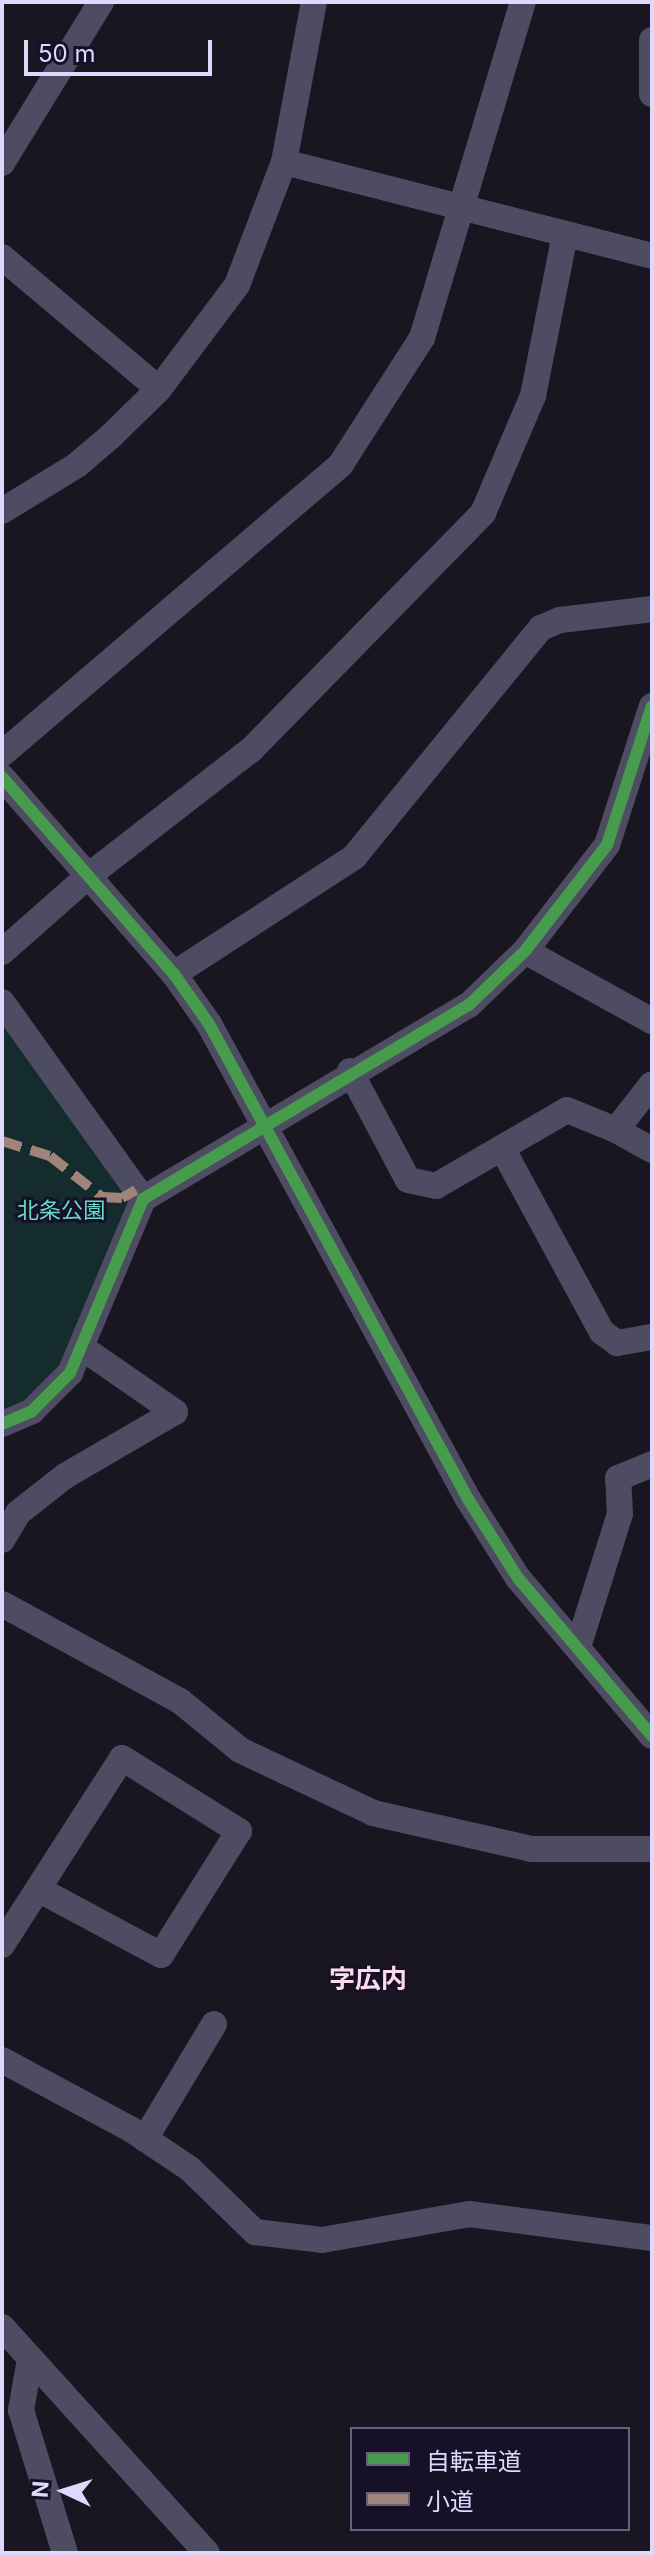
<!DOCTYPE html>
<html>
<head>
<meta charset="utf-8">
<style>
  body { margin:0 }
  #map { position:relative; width:654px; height:2555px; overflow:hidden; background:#191622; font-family:Inter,"Noto Sans JP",sans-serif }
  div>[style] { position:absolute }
  .green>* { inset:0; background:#152c2f }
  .minor>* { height:26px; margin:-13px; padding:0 13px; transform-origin:13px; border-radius:13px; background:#4e4c62 }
  .quiet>* { height:10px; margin-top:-5px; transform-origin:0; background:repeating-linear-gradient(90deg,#a18479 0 20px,transparent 0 30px) }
  .cycleway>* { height:12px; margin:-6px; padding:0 6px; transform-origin:6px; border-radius:6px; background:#469c4c }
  span { translate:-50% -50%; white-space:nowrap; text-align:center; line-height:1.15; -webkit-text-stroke:6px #161127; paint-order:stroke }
  .park-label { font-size:22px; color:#66dbc6 }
  .quarter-label { font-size:26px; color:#fddaee; font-weight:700 }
  .frame { position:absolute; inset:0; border:4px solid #dfd8fd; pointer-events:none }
  .legend { position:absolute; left:350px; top:2427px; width:280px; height:104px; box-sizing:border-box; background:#161127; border:2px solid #66617d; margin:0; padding:10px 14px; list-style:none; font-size:24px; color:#dfd8fd }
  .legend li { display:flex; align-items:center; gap:16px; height:40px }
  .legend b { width:40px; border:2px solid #66617d }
  .north { position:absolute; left:24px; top:2451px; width:80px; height:80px; -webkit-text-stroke:6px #161127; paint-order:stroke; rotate:274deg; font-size:22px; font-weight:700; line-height:32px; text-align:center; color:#dfd8fd }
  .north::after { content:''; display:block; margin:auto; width:28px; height:36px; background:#dfd8fd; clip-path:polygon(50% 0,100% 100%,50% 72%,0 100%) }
  .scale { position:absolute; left:24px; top:40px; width:188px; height:36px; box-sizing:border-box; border:4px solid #dfd8fd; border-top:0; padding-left:10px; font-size:24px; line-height:28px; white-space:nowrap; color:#dfd8fd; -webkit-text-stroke:6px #161127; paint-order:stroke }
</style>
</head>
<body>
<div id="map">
  <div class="green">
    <i style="clip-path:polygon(2px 1022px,129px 1202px,57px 1372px,22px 1402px,2px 1408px)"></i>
  </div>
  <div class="minor">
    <i style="left:652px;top:40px;width:54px;rotate:90deg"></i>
    <i style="left:284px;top:162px;width:380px;rotate:14.3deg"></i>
    <i style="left:2px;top:163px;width:189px;rotate:-58.4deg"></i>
    <i style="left:2px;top:257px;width:205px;rotate:40.1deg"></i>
    <i style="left:2px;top:511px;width:88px;rotate:-31.5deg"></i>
    <i style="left:77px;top:465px;width:45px;rotate:-40.5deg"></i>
    <i style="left:111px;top:436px;width:67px;rotate:-44.4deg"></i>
    <i style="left:159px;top:389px;width:130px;rotate:-53.1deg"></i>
    <i style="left:237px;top:285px;width:132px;rotate:-69.1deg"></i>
    <i style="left:284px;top:162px;width:163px;rotate:-79.4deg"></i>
    <i style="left:2px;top:754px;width:446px;rotate:-40.5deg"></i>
    <i style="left:341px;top:464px;width:150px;rotate:-57.3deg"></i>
    <i style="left:422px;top:338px;width:351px;rotate:-73.3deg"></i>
    <i style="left:2px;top:777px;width:262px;rotate:48.9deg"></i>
    <i style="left:174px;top:974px;width:61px;rotate:55deg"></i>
    <i style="left:209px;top:1024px;width:541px;rotate:61.4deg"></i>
    <i style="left:468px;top:1499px;width:93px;rotate:57.7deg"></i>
    <i style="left:518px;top:1578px;width:207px;rotate:49.7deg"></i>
    <i style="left:525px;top:951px;width:145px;rotate:28.9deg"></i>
    <i style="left:2px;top:952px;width:113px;rotate:-41.4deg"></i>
    <i style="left:87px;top:877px;width:207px;rotate:-37.8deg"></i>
    <i style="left:251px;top:750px;width:332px;rotate:-45.6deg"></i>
    <i style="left:483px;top:513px;width:127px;rotate:-66.9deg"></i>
    <i style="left:533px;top:396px;width:164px;rotate:-78.8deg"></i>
    <i style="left:174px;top:974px;width:215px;rotate:-33deg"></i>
    <i style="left:354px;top:857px;width:296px;rotate:-50.8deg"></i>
    <i style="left:541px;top:628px;width:21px;rotate:-23deg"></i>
    <i style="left:560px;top:620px;width:93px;rotate:-6.8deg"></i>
    <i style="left:2px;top:1002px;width:242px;rotate:54.4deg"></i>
    <i style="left:350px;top:1071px;width:123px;rotate:62deg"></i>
    <i style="left:408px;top:1180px;width:29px;rotate:12deg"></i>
    <i style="left:436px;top:1186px;width:151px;rotate:-30.1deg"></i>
    <i style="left:567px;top:1110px;width:53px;rotate:22.2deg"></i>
    <i style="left:616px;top:1130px;width:58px;rotate:-52deg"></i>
    <i style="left:616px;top:1130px;width:41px;rotate:29.1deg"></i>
    <i style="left:502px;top:1148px;width:209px;rotate:61.5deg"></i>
    <i style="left:602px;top:1332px;width:19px;rotate:36deg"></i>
    <i style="left:617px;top:1343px;width:36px;rotate:-10deg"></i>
    <i style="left:2px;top:1424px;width:33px;rotate:-23deg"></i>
    <i style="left:32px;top:1411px;width:54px;rotate:-45deg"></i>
    <i style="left:70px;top:1373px;width:189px;rotate:-67.2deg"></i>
    <i style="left:143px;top:1199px;width:379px;rotate:-30.8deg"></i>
    <i style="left:469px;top:1005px;width:78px;rotate:-44deg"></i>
    <i style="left:525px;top:951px;width:134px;rotate:-52.3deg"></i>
    <i style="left:607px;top:845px;width:146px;rotate:-72.1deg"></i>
    <i style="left:2px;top:1540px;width:31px;rotate:-59deg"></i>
    <i style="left:18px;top:1513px;width:60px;rotate:-38.2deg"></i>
    <i style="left:65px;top:1476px;width:127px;rotate:-30.2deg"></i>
    <i style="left:175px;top:1412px;width:114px;rotate:-145.3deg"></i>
    <i style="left:2px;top:1604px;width:203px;rotate:28.6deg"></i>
    <i style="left:180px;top:1701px;width:77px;rotate:39.2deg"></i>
    <i style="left:240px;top:1750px;width:147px;rotate:25.3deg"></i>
    <i style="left:373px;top:1813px;width:162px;rotate:12.8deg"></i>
    <i style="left:531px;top:1849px;width:121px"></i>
    <i style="left:578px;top:1647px;width:139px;rotate:-72.5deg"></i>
    <i style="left:620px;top:1514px;width:36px;rotate:-93deg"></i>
    <i style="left:618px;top:1478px;width:37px;rotate:-22deg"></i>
    <i style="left:2px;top:1945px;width:222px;rotate:-57.3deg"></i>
    <i style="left:122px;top:1758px;width:138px;rotate:32deg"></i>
    <i style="left:239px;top:1831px;width:146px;rotate:122.2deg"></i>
    <i style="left:161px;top:1955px;width:137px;rotate:-151.8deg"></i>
    <i style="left:2px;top:2060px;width:148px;rotate:28.3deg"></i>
    <i style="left:132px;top:2130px;width:70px;rotate:33.9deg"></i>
    <i style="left:190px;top:2169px;width:91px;rotate:44.1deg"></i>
    <i style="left:255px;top:2232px;width:67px;rotate:6.8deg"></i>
    <i style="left:322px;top:2240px;width:149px;rotate:-10deg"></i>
    <i style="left:469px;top:2214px;width:185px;rotate:7.5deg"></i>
    <i style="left:145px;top:2139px;width:134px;rotate:-59deg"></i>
    <i style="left:2px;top:2327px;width:305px;rotate:47.8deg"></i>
    <i style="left:30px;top:2359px;width:52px;rotate:100deg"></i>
    <i style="left:21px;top:2410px;width:150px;rotate:72.9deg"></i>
  </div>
  <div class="quiet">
    <i style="left:2px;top:1141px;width:50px;rotate:17.4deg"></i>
    <i style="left:50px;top:1156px;width:66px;rotate:38.3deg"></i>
    <i style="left:102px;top:1197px;width:20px;rotate:3deg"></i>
    <i style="left:122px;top:1198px;width:16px;rotate:-30deg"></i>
  </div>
  <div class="cycleway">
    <i style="left:2px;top:777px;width:262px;rotate:48.9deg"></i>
    <i style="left:174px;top:974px;width:61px;rotate:55deg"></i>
    <i style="left:209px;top:1024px;width:541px;rotate:61.4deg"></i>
    <i style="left:468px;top:1499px;width:93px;rotate:57.7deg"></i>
    <i style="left:518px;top:1578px;width:207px;rotate:49.7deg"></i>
    <i style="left:2px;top:1424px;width:33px;rotate:-23deg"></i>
    <i style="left:32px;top:1411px;width:54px;rotate:-45deg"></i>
    <i style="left:70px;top:1373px;width:189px;rotate:-67.2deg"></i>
    <i style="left:143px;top:1199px;width:379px;rotate:-30.8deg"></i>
    <i style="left:469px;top:1005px;width:78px;rotate:-44deg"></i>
    <i style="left:525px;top:951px;width:134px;rotate:-52.3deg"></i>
    <i style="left:607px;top:845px;width:146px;rotate:-72.1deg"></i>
  </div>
  <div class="park-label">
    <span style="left:61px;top:1211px">北条公園</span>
  </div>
  <div class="quarter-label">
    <span style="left:368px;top:1979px">字広内</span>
  </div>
  <div class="frame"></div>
  <ul class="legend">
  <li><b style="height:10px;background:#469c4c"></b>自転車道</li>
  <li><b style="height:10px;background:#a18479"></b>小道</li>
  </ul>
  <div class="north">N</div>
  <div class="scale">50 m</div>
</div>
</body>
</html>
